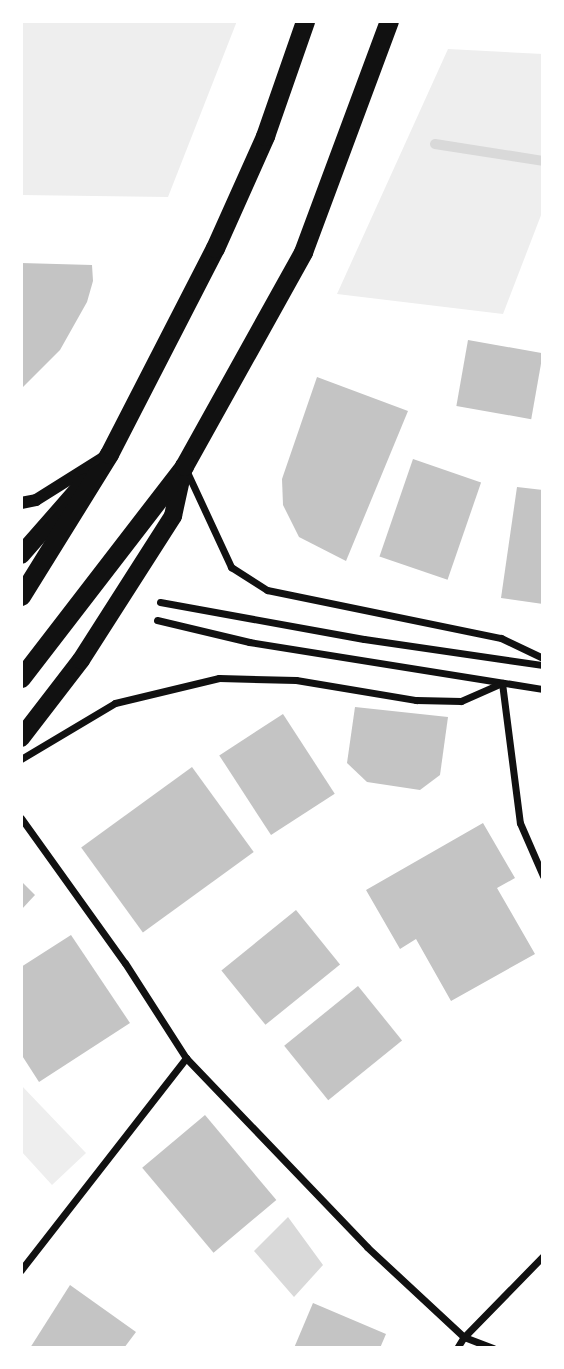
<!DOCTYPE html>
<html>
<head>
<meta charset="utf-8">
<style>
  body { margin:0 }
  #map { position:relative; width:564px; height:1369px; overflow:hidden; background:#fff; font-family:"Open Sans",sans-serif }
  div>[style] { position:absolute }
  .green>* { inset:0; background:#eee }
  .water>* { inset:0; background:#d9d9d9 }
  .stream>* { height:10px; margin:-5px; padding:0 5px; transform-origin:5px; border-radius:5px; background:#d9d9d9 }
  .building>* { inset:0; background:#c4c4c4; transform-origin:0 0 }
  .minor>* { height:7px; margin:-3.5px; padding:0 3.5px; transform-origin:3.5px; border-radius:3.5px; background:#111 }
  .tertiary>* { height:12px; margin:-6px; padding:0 6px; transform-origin:6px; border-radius:6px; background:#111 }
  .primary>* { height:18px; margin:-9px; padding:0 9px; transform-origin:9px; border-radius:9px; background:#111 }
  .trunk>* { height:19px; margin:-9.5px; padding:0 9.5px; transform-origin:9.5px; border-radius:9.5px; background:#111 }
  span { translate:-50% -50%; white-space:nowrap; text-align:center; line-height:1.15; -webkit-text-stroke:7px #fff; paint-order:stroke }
  .frame { position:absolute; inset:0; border:23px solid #fff; pointer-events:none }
</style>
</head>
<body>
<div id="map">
  <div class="green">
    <i style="clip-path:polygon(21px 21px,237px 21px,168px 197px,21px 195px)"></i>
    <i style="clip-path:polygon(448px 49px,543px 54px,543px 210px,503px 314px,337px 294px)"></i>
    <i style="clip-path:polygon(21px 1085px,86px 1153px,52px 1185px,21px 1151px)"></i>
  </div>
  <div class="water">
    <i style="clip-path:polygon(288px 1217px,323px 1265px,294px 1297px,254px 1251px)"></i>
  </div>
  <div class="stream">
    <i style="left:435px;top:144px;width:109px;rotate:8.9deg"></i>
  </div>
  <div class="building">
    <i style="clip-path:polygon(21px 263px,92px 265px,93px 281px,87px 302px,60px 350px,21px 389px)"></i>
    <i style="left:468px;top:340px;width:76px;height:67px;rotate:10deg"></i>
    <i style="clip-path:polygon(317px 377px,408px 411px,346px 561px,299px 537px,283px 505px,282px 479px)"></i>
    <i style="left:413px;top:459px;width:72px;height:103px;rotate:19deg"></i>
    <i style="clip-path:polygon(517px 487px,543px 490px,543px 604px,501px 598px)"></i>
    <i style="clip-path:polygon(355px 707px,448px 717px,440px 775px,420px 790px,367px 782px,347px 763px)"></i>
    <i style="left:283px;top:714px;width:95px;height:76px;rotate:57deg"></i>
    <i style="left:192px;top:767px;width:105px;height:137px;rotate:54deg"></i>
    <i style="clip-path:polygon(483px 823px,515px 878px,497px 888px,535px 954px,451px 1001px,416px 939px,400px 949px,366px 890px)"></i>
    <i style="clip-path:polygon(21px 881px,35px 895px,21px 910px)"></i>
    <i style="left:296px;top:910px;width:70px;height:96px;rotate:51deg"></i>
    <i style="clip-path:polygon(71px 935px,130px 1023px,39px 1082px,21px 1054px,21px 967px)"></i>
    <i style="left:358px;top:986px;width:70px;height:95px;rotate:51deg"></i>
    <i style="left:205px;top:1115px;width:111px;height:82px;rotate:50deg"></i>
    <i style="clip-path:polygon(70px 1285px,136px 1332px,124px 1348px,30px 1348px)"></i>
    <i style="clip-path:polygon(313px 1303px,386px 1334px,380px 1348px,294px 1348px)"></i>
  </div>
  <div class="minor">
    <i style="left:187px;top:472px;width:105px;rotate:65.1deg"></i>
    <i style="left:231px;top:567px;width:43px;rotate:32.6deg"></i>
    <i style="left:267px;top:590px;width:239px;rotate:11.6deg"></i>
    <i style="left:501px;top:638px;width:47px;rotate:25.5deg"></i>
    <i style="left:160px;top:602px;width:207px;rotate:10.3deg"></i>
    <i style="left:364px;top:639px;width:181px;rotate:8.3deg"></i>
    <i style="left:157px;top:620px;width:95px;rotate:13.4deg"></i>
    <i style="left:249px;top:642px;width:298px;rotate:9.1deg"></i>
    <i style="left:21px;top:759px;width:109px;rotate:-30.8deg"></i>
    <i style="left:115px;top:703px;width:107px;rotate:-13.5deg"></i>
    <i style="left:219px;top:678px;width:77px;rotate:1.5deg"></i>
    <i style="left:296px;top:680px;width:122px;rotate:9.5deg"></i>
    <i style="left:416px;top:700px;width:45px;rotate:1.3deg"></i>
    <i style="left:461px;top:701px;width:45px;rotate:-23.7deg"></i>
    <i style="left:502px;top:683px;width:141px;rotate:82.7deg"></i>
    <i style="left:520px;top:823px;width:58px;rotate:66.5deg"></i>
    <i style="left:21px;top:818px;width:178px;rotate:54.4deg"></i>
    <i style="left:125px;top:963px;width:113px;rotate:57.3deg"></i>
    <i style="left:186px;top:1058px;width:262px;rotate:46.2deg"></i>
    <i style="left:367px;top:1247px;width:132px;rotate:42.9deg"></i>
    <i style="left:464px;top:1337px;width:31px;rotate:21deg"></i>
    <i style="left:21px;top:1270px;width:269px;rotate:-52.1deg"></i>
    <i style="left:457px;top:1348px;width:13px;rotate:-58deg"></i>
    <i style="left:464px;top:1337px;width:113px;rotate:-45.7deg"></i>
  </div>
  <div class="tertiary">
    <i style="left:21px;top:503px;width:15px;rotate:-11deg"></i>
    <i style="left:36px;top:500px;width:79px;rotate:-32.1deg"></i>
  </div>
  <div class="primary">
    <i style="left:21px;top:555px;width:96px;rotate:-48.8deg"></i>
    <i style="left:21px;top:738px;width:98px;rotate:-52.4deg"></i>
    <i style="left:81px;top:660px;width:171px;rotate:-57.4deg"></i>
    <i style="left:173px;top:516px;width:51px;rotate:-77.6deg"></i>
  </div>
  <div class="trunk">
    <i style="left:21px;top:596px;width:167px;rotate:-58.2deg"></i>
    <i style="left:109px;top:454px;width:232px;rotate:-62.8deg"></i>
    <i style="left:215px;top:248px;width:123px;rotate:-65.9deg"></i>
    <i style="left:265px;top:136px;width:122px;rotate:-70.8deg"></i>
    <i style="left:21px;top:678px;width:267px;rotate:-52.4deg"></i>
    <i style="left:184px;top:466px;width:245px;rotate:-60.9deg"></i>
    <i style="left:303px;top:252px;width:246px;rotate:-69.6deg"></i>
  </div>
  <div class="frame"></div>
</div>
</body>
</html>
